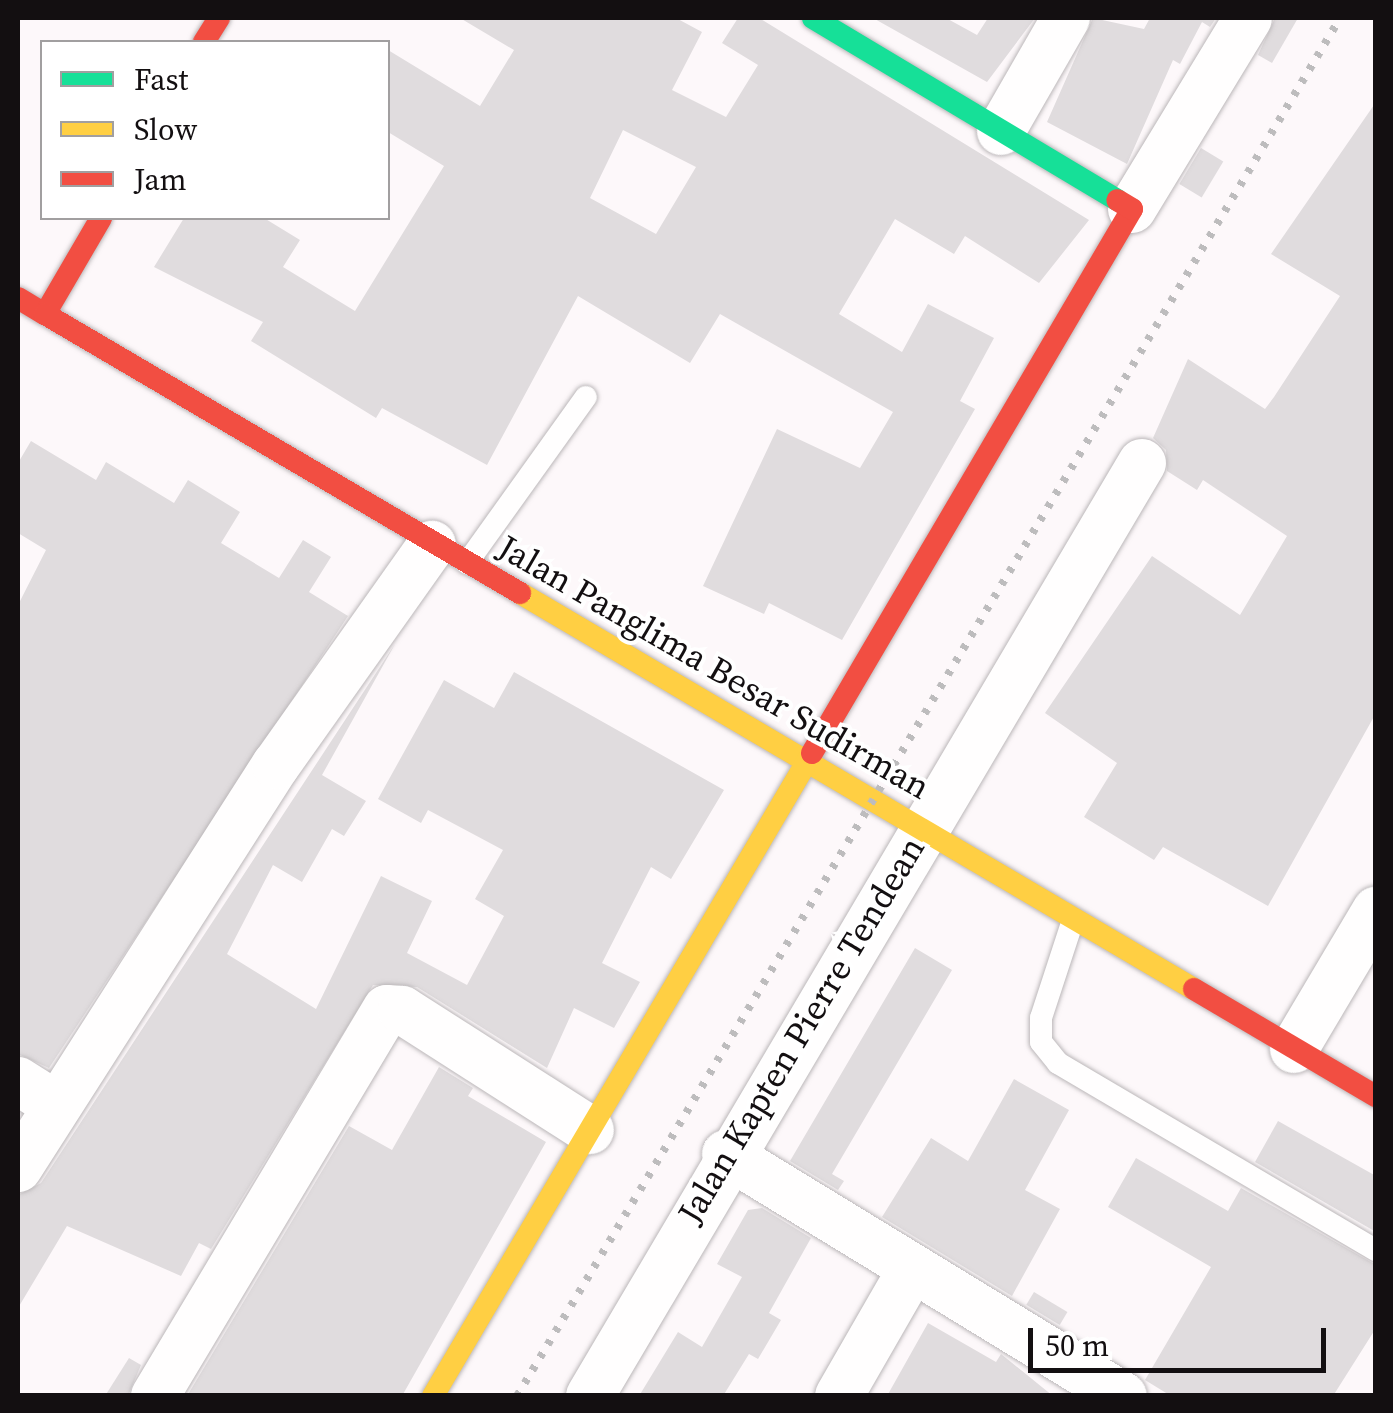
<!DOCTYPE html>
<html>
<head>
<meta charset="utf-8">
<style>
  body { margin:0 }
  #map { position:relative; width:1393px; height:1413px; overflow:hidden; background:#fdf8fa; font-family:"Source Serif 4",serif }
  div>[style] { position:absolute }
  .building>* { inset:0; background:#e0dcde; transform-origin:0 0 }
  .roads { filter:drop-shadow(0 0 2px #bbb7b9) drop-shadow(0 0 2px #bbb7b9) }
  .lane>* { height:22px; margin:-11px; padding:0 11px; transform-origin:11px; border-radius:11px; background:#fffefe }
  .street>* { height:48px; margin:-24px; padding:0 24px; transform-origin:24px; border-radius:24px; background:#fffefe }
  .fast>* { height:22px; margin:-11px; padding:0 11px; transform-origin:11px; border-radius:11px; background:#16e098 }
  .slow>* { height:22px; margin:-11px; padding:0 11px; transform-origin:11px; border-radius:11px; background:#ffcf43 }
  .jam>* { height:22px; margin:-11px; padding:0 11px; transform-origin:11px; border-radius:11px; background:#f24e42 }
  .rail>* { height:8px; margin-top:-4px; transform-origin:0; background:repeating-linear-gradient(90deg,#bdbcbd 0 5px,transparent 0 15px) }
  span { translate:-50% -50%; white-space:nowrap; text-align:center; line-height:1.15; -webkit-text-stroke:8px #fff; paint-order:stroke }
  .street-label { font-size:35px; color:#130f11 }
  .frame { position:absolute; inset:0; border:20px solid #130f11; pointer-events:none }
  .legend { position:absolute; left:40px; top:40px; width:350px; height:180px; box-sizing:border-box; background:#fff; border:2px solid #a19fa0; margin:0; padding:12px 18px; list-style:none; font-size:30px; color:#130f11 }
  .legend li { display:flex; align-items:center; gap:20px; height:50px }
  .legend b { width:50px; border:2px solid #a19fa0 }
  .scale { position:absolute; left:1028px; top:1328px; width:298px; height:45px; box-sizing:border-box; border:5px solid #130f11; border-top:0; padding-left:12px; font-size:30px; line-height:35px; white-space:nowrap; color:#130f11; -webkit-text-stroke:8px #fff; paint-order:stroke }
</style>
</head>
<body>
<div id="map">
  <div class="building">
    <i style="clip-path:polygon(evenodd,460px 18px,676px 18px,702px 32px,672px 90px,726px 117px,758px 65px,722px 43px,738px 18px,759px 18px,1089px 220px,1039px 283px,965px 236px,954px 254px,895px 219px,839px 314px,902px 352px,928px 304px,994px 338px,960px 401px,975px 409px,842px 640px,769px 603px,764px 614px,703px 586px,777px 429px,860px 468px,893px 412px,720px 314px,690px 363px,578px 296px,487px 465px,382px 408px,376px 418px,251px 341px,263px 322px,154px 267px,184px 218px,264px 218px,300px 240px,283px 267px,355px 311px,444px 166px,388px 132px,388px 50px,480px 106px,514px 50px,460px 18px,623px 130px,696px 167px,656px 234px,590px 198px,623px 130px)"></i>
    <i style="clip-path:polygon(873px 18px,946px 18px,977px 35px,988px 18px,1035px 18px,987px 82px)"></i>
    <i style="clip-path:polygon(1093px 18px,1144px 29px,1150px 18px,1216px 18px,1210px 27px,1202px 22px,1180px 64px,1173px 60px,1127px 164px,1047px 122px)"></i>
    <i style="clip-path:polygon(1275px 18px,1298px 18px,1272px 63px,1258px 55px)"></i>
    <i style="clip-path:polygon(1376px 102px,1376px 713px,1268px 906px,1163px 847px,1154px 860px,1084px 817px,1117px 763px,1045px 713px,1152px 556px,1240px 615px,1287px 536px,1203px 480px,1197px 490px,1167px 471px,1166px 450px,1153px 438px,1188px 359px,1265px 409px,1274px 397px,1340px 296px,1271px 254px)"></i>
    <i style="left:1201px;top:148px;width:26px;height:42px;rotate:31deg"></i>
    <i style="clip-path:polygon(31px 441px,96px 480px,106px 462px,174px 503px,188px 480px,240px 512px,221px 543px,279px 578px,303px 540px,331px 557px,309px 592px,348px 616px,49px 1068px,18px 1054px,18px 605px,46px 550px,18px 533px,18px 463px)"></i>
    <i style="clip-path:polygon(395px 644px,322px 775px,366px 801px,344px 836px,332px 829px,302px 882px,273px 865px,227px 954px,316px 1009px,381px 876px,432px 901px,407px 953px,467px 985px,504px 916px,475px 899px,503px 850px,428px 810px,421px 823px,378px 799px,444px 680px,494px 708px,514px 672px,724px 790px,671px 879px,651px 867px,602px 963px,640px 982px,614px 1028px,574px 1008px,547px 1068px,417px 987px,373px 985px,211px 1249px,199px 1243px,181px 1276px,67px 1226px,18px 1308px,18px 1195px,41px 1183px)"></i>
    <i style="clip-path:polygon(915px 948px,952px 970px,832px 1174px,844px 1181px,838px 1190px,790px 1161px)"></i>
    <i style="clip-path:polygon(439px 1067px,473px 1088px,468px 1096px,546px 1142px,402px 1396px,187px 1396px,349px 1126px,392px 1150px)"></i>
    <i style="clip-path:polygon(1014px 1079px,1069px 1110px,1025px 1190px,1060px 1209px,1012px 1296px,882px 1217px,931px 1138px,968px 1161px)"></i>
    <i style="clip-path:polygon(1278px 1121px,1376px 1176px,1376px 1232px,1255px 1162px)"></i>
    <i style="clip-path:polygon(1136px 1158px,1228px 1211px,1241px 1188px,1376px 1265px,1376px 1328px,1333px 1396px,1171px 1396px,1145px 1380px,1211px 1267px,1108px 1207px)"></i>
    <i style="clip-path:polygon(762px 1208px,811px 1238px,769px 1313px,781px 1320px,758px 1359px,749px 1354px,723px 1396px,639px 1396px,678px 1332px,702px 1347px,742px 1277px,717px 1264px,748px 1210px)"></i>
    <i style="left:1034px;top:1292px;width:39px;height:15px;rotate:31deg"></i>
    <i style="clip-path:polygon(928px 1323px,996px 1362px,1001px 1354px,1053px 1396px,887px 1396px)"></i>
    <i style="clip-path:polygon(129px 1358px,141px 1365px,128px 1396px,105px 1396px)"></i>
  </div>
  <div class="roads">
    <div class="lane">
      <i style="left:467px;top:563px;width:204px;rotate:-54.4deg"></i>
      <i style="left:1073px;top:920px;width:103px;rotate:108.1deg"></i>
      <i style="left:1041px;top:1018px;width:24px;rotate:90deg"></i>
      <i style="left:1041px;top:1042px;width:27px;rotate:51deg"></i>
      <i style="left:1058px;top:1063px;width:369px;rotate:30.5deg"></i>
    </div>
    <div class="street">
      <i style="left:1001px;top:131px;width:130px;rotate:-60.1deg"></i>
      <i style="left:1132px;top:209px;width:223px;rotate:-58.7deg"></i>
      <i style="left:1294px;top:1049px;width:161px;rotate:-59.3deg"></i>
      <i style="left:18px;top:1081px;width:45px;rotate:32.3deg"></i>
      <i style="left:726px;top:1154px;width:465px;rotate:31.4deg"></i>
      <i style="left:18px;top:1168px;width:479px;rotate:-57.4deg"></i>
      <i style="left:276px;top:765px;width:270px;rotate:-54.7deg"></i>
      <i style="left:155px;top:1396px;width:451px;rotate:-59.1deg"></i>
      <i style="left:387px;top:1009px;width:15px;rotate:4deg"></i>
      <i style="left:402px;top:1010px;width:223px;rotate:32.6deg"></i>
      <i style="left:590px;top:1396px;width:1084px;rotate:-59.39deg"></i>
      <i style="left:839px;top:1396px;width:146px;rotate:-60.1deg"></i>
    </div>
    <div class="fast">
      <i style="left:813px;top:18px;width:354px;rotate:30.9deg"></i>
    </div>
    <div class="slow">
      <i style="left:520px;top:593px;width:782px;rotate:30.44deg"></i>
      <i style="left:433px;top:1396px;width:746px;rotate:-59.48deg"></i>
    </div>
    <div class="jam">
      <i style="left:204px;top:42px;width:28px;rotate:-58deg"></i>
      <i style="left:18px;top:298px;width:31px;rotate:31deg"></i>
      <i style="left:45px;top:314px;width:111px;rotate:-59.7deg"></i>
      <i style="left:45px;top:314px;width:551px;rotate:30.43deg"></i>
      <i style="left:812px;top:753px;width:631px;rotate:-59.53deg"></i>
      <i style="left:1132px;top:209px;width:17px;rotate:-149deg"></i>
      <i style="left:1194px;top:989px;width:211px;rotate:30.5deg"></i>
    </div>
  </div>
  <div class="rail">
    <i style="left:517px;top:1396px;width:1605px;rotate:-59.15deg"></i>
  </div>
  <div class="street-label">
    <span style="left:714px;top:667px;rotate:30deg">Jalan Panglima Besar Sudirman</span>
    <span style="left:801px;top:1030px;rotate:-59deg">Jalan Kapten Pierre Tendean</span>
  </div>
  <div class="frame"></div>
  <ul class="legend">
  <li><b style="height:12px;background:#16e098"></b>Fast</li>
  <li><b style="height:12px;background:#ffcf43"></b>Slow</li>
  <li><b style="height:12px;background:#f24e42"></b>Jam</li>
  </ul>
  <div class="scale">50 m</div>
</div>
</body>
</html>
